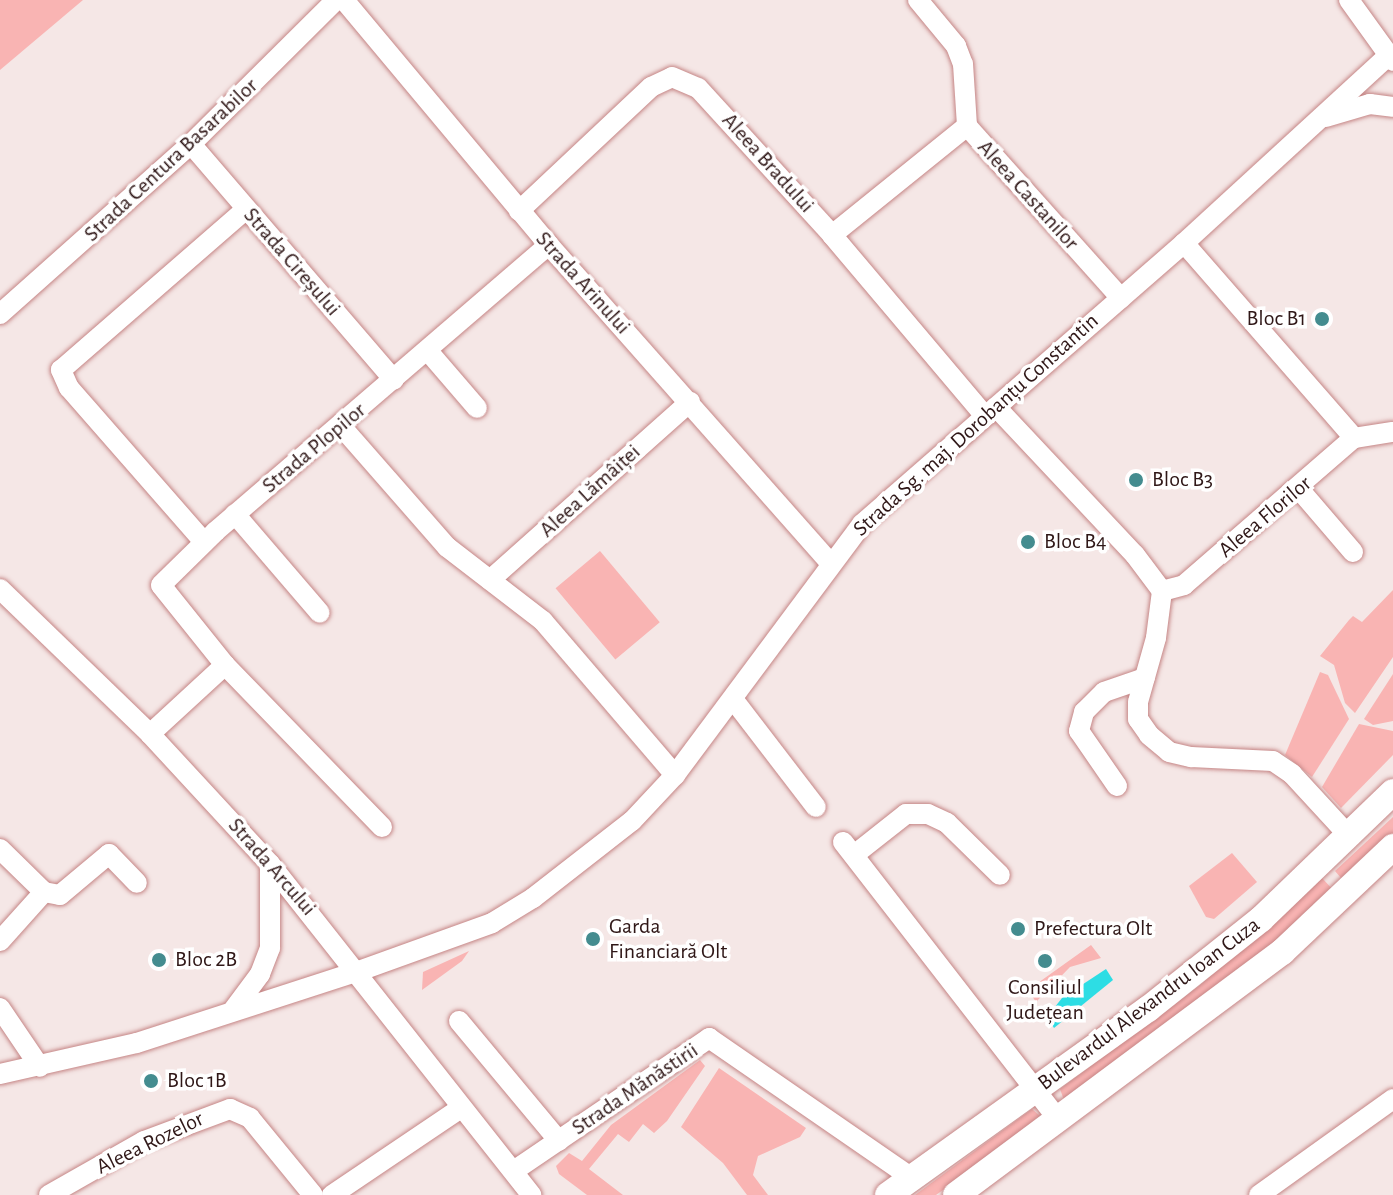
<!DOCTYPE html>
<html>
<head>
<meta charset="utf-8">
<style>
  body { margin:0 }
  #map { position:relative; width:1393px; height:1195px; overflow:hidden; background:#f5e7e6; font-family:"Alegreya Sans",sans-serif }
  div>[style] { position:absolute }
  .green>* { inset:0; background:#f9b4b3; transform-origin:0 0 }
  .water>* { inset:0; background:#2ddde4 }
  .roads { filter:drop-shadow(0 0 2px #c58585) drop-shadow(0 0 2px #c58585) }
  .minor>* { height:20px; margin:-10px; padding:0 10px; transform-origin:10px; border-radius:10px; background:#fff }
  .major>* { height:26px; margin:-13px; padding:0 13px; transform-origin:13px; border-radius:13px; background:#fff }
  .dots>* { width:22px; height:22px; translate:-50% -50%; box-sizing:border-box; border:4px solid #fff; border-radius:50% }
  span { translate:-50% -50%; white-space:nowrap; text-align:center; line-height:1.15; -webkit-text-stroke:7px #fff; paint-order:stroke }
  .street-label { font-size:22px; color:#2f1717 }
  .poi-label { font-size:22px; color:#2f1717 }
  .right { translate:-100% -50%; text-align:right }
  .left { translate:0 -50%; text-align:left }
</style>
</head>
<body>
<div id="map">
  <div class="green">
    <i style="clip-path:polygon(0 0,83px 0,0 70px)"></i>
    <i style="left:600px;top:551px;width:93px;height:58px;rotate:50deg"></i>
    <i style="clip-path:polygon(1393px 590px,1393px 657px,1355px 713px,1345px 703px,1334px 665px,1320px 656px,1349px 620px,1353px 616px,1362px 622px)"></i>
    <i style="clip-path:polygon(1320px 672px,1328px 675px,1349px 719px,1312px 777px,1285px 755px)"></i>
    <i style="clip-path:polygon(1393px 674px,1393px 721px,1373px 725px,1364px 719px)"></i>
    <i style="clip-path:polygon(1359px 724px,1393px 731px,1393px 755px,1341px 808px,1322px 787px)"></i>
    <i style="clip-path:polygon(1393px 817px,1393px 842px,1347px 885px,1335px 871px)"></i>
    <i style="clip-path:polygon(1232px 853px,1257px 882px,1214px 919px,1206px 917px,1189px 886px)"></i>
    <i style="clip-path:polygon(1322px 878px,1336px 893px,1298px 927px,1065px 1103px,1060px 1089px,1199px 986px)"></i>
    <i style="clip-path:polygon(1091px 945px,1101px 958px,1070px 967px,1036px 1002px,1028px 990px)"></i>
    <i style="clip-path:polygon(469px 951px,462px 961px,422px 990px,423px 972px)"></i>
    <i style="clip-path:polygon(700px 1060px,705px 1066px,667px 1121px,654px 1133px,643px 1124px,629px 1142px,618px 1134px,589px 1169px,623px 1195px,587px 1195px,559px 1174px,556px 1166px,569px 1153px,582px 1161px,611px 1125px)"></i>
    <i style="clip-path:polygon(719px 1068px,806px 1128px,800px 1137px,758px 1156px,753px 1175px,768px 1195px,747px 1195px,723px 1163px,681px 1127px)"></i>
    <i style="clip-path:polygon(1032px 1109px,1041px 1117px,1038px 1121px,936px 1195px,915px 1195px)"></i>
  </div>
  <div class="water">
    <i style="clip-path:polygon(1106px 969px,1113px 980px,1054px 1028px,1047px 1017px,1062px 998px)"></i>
  </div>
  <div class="roads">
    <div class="minor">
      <i style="left:344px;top:0;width:319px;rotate:50.1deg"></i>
      <i style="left:549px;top:245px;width:422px;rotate:48.5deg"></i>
      <i style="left:918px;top:0;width:60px;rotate:50.4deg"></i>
      <i style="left:956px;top:46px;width:19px;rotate:69deg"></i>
      <i style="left:963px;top:64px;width:62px;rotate:86.3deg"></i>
      <i style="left:967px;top:126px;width:231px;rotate:48.2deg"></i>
      <i style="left:1349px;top:0;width:75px;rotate:54.2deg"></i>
      <i style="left:1326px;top:117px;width:46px;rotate:-16.5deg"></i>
      <i style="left:1370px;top:104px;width:23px;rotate:7deg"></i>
      <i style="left:191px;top:144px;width:311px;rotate:49.3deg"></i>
      <i style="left:519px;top:211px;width:181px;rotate:-43.2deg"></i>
      <i style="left:651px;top:87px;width:23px;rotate:-25deg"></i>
      <i style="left:672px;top:77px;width:28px;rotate:23deg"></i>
      <i style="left:698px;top:88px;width:199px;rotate:47.6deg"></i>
      <i style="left:832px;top:235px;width:237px;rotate:49.8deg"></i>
      <i style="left:832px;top:235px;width:174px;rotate:-38.9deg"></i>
      <i style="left:1184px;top:243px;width:259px;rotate:48.9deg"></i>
      <i style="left:0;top:314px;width:256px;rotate:-41.7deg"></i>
      <i style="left:191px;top:144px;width:204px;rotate:-44.8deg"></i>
      <i style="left:428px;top:351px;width:75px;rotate:49.3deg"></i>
      <i style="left:996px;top:407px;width:203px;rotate:46.8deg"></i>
      <i style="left:1135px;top:555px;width:45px;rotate:53.1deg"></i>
      <i style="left:341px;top:426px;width:161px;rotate:48.8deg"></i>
      <i style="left:447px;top:547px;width:121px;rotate:37.6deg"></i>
      <i style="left:543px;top:621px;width:203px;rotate:49.4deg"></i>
      <i style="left:1354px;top:438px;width:39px;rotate:-9deg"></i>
      <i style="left:1299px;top:489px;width:83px;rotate:49.4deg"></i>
      <i style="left:235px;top:514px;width:130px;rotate:49.4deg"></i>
      <i style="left:204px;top:542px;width:205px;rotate:-131.2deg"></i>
      <i style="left:69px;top:388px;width:20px;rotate:-114deg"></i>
      <i style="left:61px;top:370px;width:245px;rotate:-41deg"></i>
      <i style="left:490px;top:580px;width:268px;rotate:-41.7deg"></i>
      <i style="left:0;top:589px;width:209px;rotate:44deg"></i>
      <i style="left:150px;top:734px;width:177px;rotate:47.3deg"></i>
      <i style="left:270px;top:864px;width:422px;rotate:51.7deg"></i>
      <i style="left:1162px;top:591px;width:47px;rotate:97.3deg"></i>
      <i style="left:1156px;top:638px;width:66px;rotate:105.7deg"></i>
      <i style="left:1138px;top:702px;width:17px;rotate:90deg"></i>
      <i style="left:1138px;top:719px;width:19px;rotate:55deg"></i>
      <i style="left:1149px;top:735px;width:26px;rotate:40deg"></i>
      <i style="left:1169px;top:752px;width:23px;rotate:13deg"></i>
      <i style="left:1191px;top:757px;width:82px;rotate:2.8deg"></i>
      <i style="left:1273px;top:761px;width:23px;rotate:34deg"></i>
      <i style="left:1292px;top:774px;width:84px;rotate:47.4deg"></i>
      <i style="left:1162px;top:591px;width:23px;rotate:-15deg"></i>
      <i style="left:1184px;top:585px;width:225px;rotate:-40.9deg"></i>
      <i style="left:733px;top:699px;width:136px;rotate:52.5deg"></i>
      <i style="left:150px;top:734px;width:102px;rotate:-42.6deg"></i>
      <i style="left:1117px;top:786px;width:67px;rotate:-124.6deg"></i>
      <i style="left:1079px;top:731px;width:20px;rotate:-75deg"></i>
      <i style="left:1084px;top:712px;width:28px;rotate:-45deg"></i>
      <i style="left:1104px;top:692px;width:43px;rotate:-18.9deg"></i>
      <i style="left:382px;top:827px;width:226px;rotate:-134.1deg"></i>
      <i style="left:225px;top:665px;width:102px;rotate:-128.7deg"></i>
      <i style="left:161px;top:585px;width:77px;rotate:-44.5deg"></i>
      <i style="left:216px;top:531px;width:439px;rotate:-40.7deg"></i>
      <i style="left:843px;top:842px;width:352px;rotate:52.2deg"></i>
      <i style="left:0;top:849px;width:62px;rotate:44.3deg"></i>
      <i style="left:44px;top:892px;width:16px;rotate:11deg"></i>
      <i style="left:60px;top:895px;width:64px;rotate:-39.9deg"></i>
      <i style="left:109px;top:854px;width:40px;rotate:46deg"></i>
      <i style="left:854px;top:855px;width:66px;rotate:-38.3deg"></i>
      <i style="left:906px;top:814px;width:22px"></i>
      <i style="left:928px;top:814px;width:21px;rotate:25deg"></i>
      <i style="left:947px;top:823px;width:74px;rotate:44.5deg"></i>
      <i style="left:0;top:941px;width:66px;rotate:-48.1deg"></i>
      <i style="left:0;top:1008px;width:71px;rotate:55.9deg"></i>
      <i style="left:234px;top:1009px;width:44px;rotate:-53.4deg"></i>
      <i style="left:260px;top:974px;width:28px;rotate:-69deg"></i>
      <i style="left:270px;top:948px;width:84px;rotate:-90deg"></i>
      <i style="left:459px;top:1021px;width:156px;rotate:50.2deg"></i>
      <i style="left:0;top:1074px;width:140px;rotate:-12.8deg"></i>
      <i style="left:137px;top:1043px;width:233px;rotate:-18deg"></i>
      <i style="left:359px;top:971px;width:141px;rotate:-19.8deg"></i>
      <i style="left:492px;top:923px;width:48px;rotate:-31.4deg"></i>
      <i style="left:533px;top:898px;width:125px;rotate:-37.9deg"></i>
      <i style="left:632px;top:821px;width:63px;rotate:-46.9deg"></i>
      <i style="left:675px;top:775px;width:313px;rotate:-53.3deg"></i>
      <i style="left:862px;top:524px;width:427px;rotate:-41.1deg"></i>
      <i style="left:1184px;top:243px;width:278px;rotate:-42.5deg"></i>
      <i style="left:515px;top:1170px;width:235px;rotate:-34.2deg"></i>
      <i style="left:709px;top:1038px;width:247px;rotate:34.6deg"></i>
      <i style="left:49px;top:1195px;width:109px;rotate:-29.6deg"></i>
      <i style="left:144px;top:1141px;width:92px;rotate:-20.4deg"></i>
      <i style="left:230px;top:1109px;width:22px;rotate:24deg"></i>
      <i style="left:250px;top:1118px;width:99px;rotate:50.7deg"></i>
      <i style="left:332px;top:1195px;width:156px;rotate:-34deg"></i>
      <i style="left:1259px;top:1195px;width:165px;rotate:-35.6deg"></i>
    </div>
    <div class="major">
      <i style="left:888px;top:1195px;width:320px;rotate:-35.6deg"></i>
      <i style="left:1148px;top:1009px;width:144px;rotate:-38.5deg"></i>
      <i style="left:1261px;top:919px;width:183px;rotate:-43.9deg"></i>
      <i style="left:956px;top:1195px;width:407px;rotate:-36.7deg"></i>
      <i style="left:1282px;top:952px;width:153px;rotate:-43.4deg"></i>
    </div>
  </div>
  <div class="dots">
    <i style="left:1322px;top:319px;background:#448c8f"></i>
    <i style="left:1136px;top:480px;background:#448c8f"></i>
    <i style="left:1028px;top:542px;background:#448c8f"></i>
    <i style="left:1018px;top:929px;background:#448c8f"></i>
    <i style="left:593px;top:939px;background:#448c8f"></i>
    <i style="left:159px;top:960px;background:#448c8f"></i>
    <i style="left:1045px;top:961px;background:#448c8f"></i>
    <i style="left:151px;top:1081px;background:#448c8f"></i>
  </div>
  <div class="street-label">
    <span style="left:171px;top:160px;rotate:-43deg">Strada Centura Basarabilor</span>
    <span style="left:768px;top:163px;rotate:48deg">Aleea Bradului</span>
    <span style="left:1028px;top:195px;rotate:48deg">Aleea Castanilor</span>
    <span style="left:292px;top:262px;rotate:49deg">Strada Cireșului</span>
    <span style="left:583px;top:283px;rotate:48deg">Strada Arinului</span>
    <span style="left:976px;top:425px;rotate:-42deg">Strada Sg. maj. Dorobanțu Constantin</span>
    <span style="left:314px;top:448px;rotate:-40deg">Strada Plopilor</span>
    <span style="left:590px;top:491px;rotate:-42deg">Aleea Lămâiței</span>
    <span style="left:1265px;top:517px;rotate:-40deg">Aleea Florilor</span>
    <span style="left:272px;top:867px;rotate:49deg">Strada Arcului</span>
    <span style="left:1149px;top:1004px;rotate:-37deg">Bulevardul Alexandru Ioan Cuza</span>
    <span style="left:635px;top:1089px;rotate:-34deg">Strada Mănăstirii</span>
    <span style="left:150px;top:1143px;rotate:-26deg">Aleea Rozelor</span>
  </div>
  <div class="poi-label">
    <span class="right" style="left:1306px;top:319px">Bloc B1</span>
    <span class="left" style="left:1152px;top:480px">Bloc B3</span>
    <span class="left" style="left:1044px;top:542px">Bloc B4</span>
    <span class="left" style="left:609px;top:939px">Garda<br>Financiară Olt</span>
    <span class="left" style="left:1034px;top:929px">Prefectura Olt</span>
    <span class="left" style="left:175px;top:960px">Bloc 2B</span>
    <span style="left:1045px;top:1000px">Consiliul<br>Județean</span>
    <span class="left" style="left:167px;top:1081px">Bloc 1B</span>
  </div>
</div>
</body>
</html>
